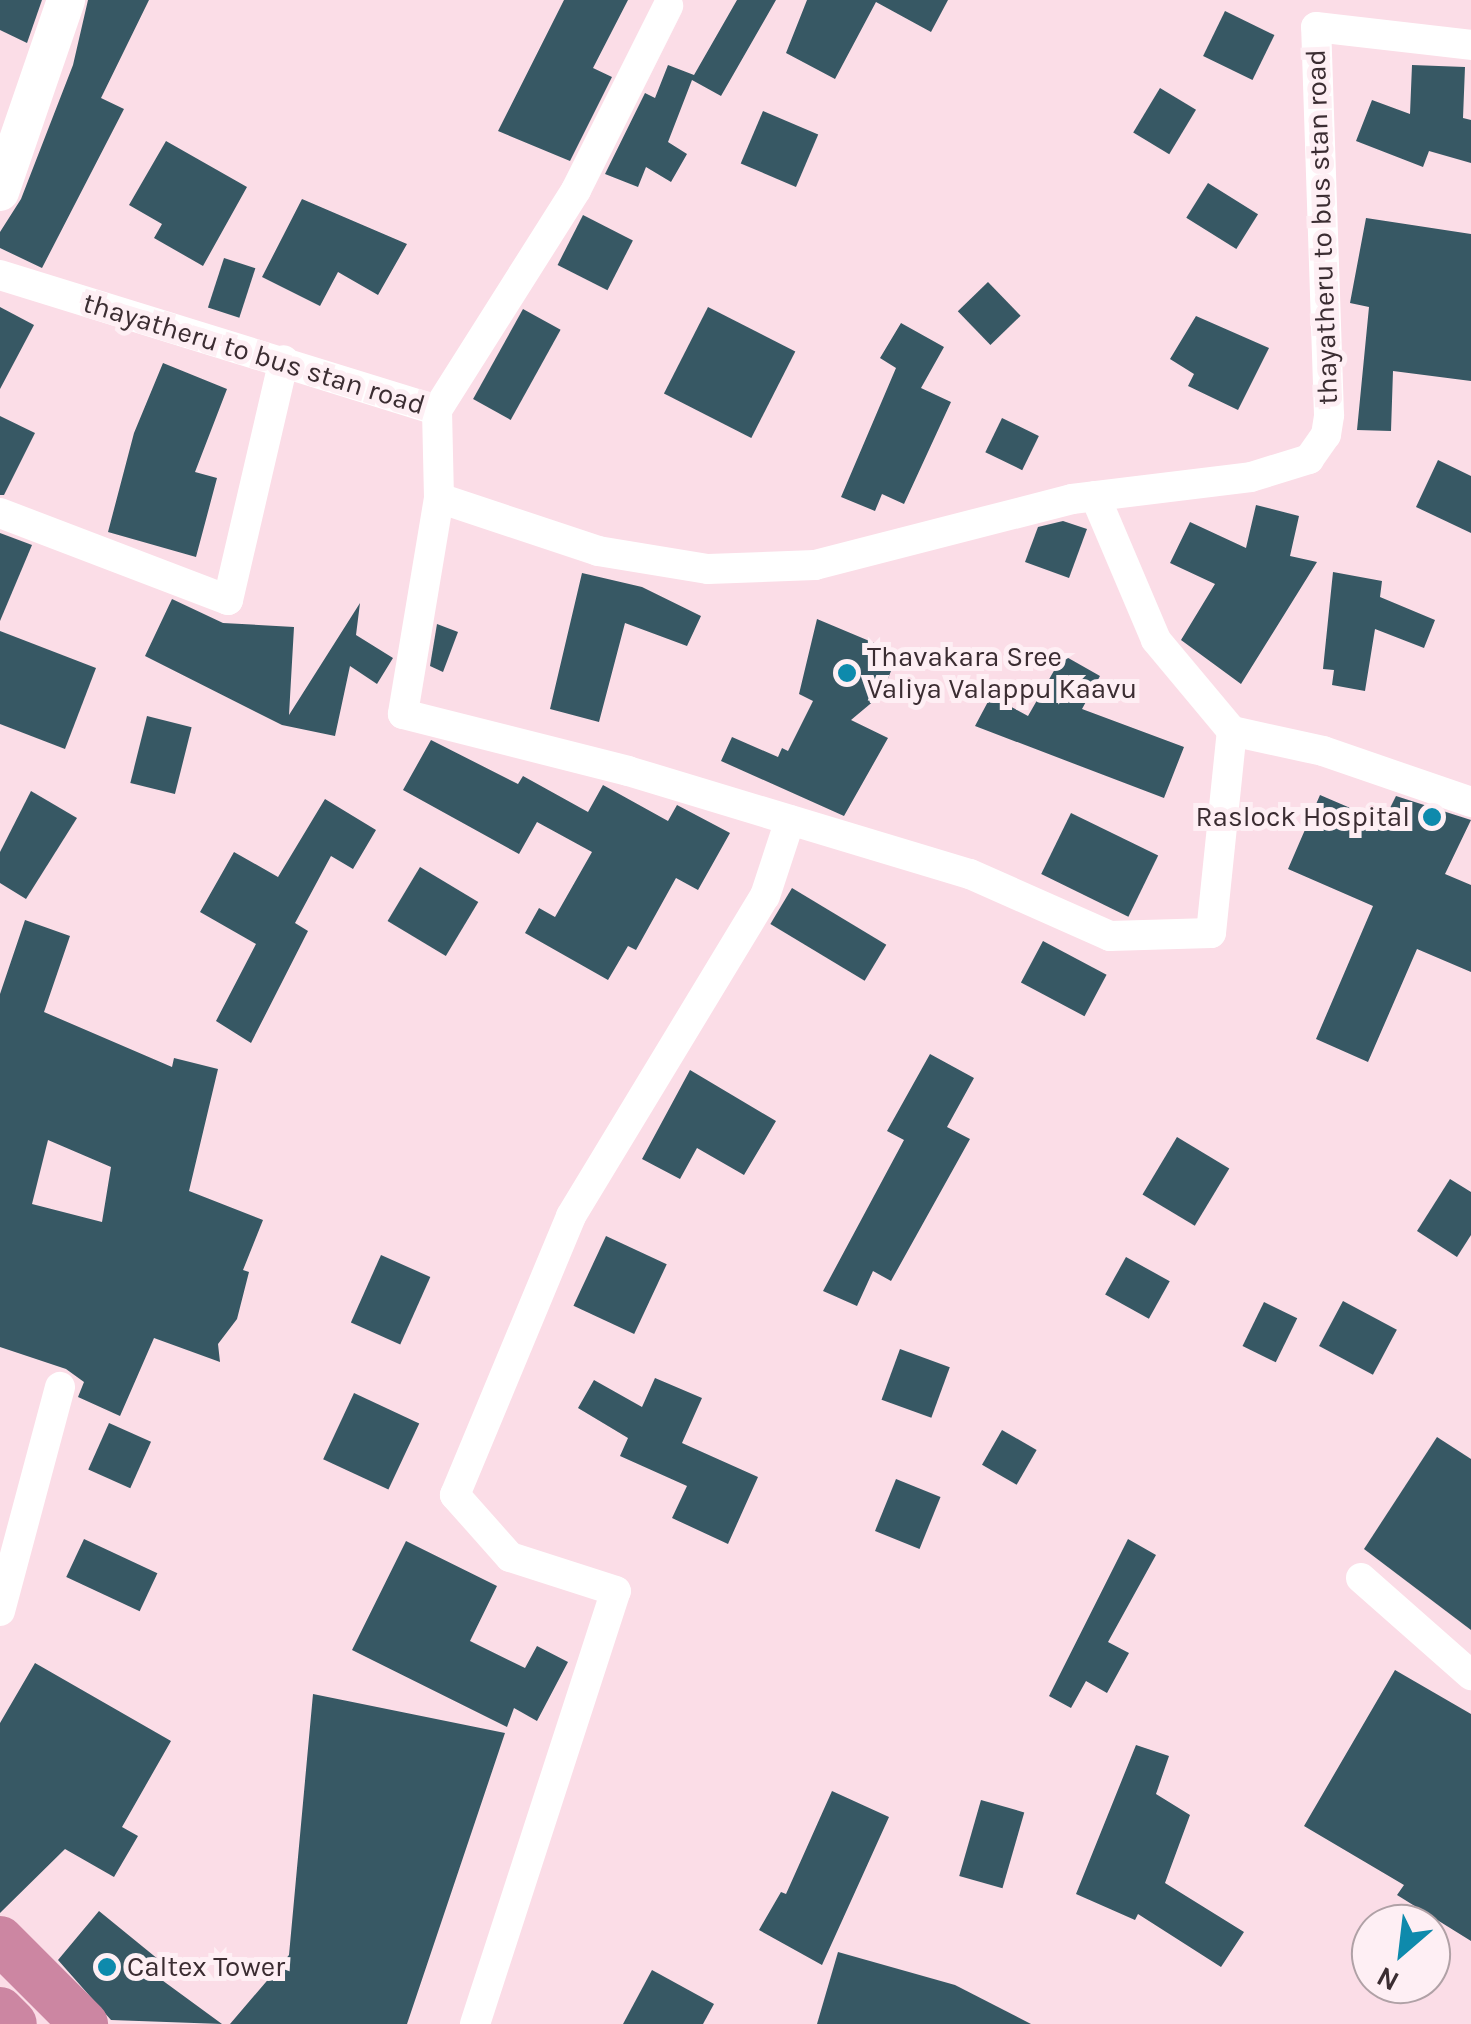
<!DOCTYPE html>
<html>
<head>
<meta charset="utf-8">
<style>
  body { margin:0 }
  #map { position:relative; width:1471px; height:2024px; overflow:hidden; background:#fbdde7; font-family:Karla,sans-serif }
  div>[style] { position:absolute }
  .building>* { inset:0; background:#375864; transform-origin:0 0 }
  .minor>* { height:30px; margin:-15px; padding:0 15px; transform-origin:15px; border-radius:15px; background:#fff }
  .tertiary>* { height:38px; margin:-19px; padding:0 19px; transform-origin:19px; border-radius:19px; background:#fff }
  .trunk>* { height:48px; margin:-24px; padding:0 24px; transform-origin:24px; border-radius:24px; background:#cc86a2 }
  .dots>* { width:28px; height:28px; translate:-50% -50%; box-sizing:border-box; border:5px solid #feeff4; border-radius:50% }
  span { translate:-50% -50%; white-space:nowrap; text-align:center; line-height:1.15; -webkit-text-stroke:10px #feeff4; paint-order:stroke }
  .street-label { font-size:28px; color:#3b2d32 }
  .poi-label { font-size:28px; color:#3b2d32 }
  .left { translate:0 -50%; text-align:left }
  .right { translate:-100% -50%; text-align:right }
  .north { position:absolute; left:1351px; top:1904px; width:100px; height:100px; box-sizing:border-box; background:#feeff4; border:2px solid #b0a1a6; border-radius:50%; rotate:208deg; font-size:28px; font-weight:700; line-height:40px; text-align:center; color:#3b2d32 }
  .north::after { content:''; display:block; margin:auto; width:35px; height:45px; background:#0e8aac; clip-path:polygon(50% 0,100% 100%,50% 72%,0 100%) }
</style>
</head>
<body>
<div id="map">
  <div class="building">
    <i style="clip-path:polygon(0 0,42px 0,27px 43px,0 30px)"></i>
    <i style="clip-path:polygon(88px 0,149px 0,101px 98px,124px 109px,42px 268px,0 248px,0 232px,21px 199px,73px 65px)"></i>
    <i style="clip-path:polygon(564px 0,628px 0,593px 68px,612px 77px,570px 161px,498px 131px)"></i>
    <i style="clip-path:polygon(737px 0,776px 0,721px 96px,692px 80px,668px 142px,687px 154px,671px 182px,646px 167px,638px 187px,605px 174px,645px 93px,655px 98px,668px 65px,694px 75px)"></i>
    <i style="clip-path:polygon(807px 0,948px 0,931px 32px,876px 2px,835px 79px,786px 53px)"></i>
    <i style="left:1225px;top:11px;width:55px;height:50px;rotate:26deg"></i>
    <i style="clip-path:polygon(1412px 65px,1465px 67px,1463px 118px,1471px 120px,1471px 163px,1429px 151px,1423px 167px,1356px 141px,1372px 100px,1410px 114px)"></i>
    <i style="left:1160px;top:88px;width:42px;height:52px;rotate:31deg"></i>
    <i style="left:763px;top:111px;width:60px;height:57px;rotate:23deg"></i>
    <i style="clip-path:polygon(166px 141px,247px 187px,203px 266px,154px 238px,162px 224px,129px 205px)"></i>
    <i style="left:1208px;top:183px;width:59px;height:41px;rotate:32deg"></i>
    <i style="clip-path:polygon(302px 199px,407px 244px,378px 295px,338px 272px,320px 306px,262px 277px)"></i>
    <i style="left:583px;top:215px;width:56px;height:56px;rotate:27deg"></i>
    <i style="clip-path:polygon(1366px 218px,1471px 234px,1471px 381px,1393px 371px,1391px 431px,1357px 430px,1369px 307px,1350px 303px)"></i>
    <i style="left:224px;top:258px;width:33px;height:52px;rotate:18deg"></i>
    <i style="left:988px;top:282px;width:47px;height:42px;rotate:46deg"></i>
    <i style="clip-path:polygon(0 307px,34px 325px,0 389px)"></i>
    <i style="left:708px;top:307px;width:98px;height:97px;rotate:27deg"></i>
    <i style="left:523px;top:309px;width:43px;height:103px;rotate:29deg"></i>
    <i style="clip-path:polygon(1196px 316px,1269px 348px,1238px 410px,1188px 386px,1194px 374px,1170px 359px)"></i>
    <i style="clip-path:polygon(901px 323px,944px 347px,921px 388px,951px 402px,904px 504px,882px 494px,875px 511px,841px 497px,896px 368px,880px 358px)"></i>
    <i style="clip-path:polygon(163px 363px,227px 389px,195px 472px,217px 478px,196px 557px,108px 532px,134px 433px)"></i>
    <i style="clip-path:polygon(0 416px,35px 433px,4px 495px,0 495px)"></i>
    <i style="left:1002px;top:418px;width:41px;height:38px;rotate:26deg"></i>
    <i style="clip-path:polygon(1438px 460px,1471px 476px,1471px 533px,1416px 507px)"></i>
    <i style="clip-path:polygon(1256px 505px,1299px 516px,1290px 556px,1317px 562px,1241px 684px,1181px 640px,1215px 584px,1170px 563px,1190px 522px,1246px 548px)"></i>
    <i style="clip-path:polygon(1063px 521px,1087px 529px,1069px 578px,1025px 562px,1038px 527px)"></i>
    <i style="clip-path:polygon(0 533px,32px 545px,0 621px)"></i>
    <i style="clip-path:polygon(1333px 572px,1382px 581px,1380px 597px,1435px 620px,1424px 648px,1375px 629px,1365px 691px,1332px 685px,1334px 670px,1323px 669px)"></i>
    <i style="clip-path:polygon(582px 573px,642px 587px,701px 616px,687px 646px,625px 623px,599px 722px,550px 709px)"></i>
    <i style="clip-path:polygon(172px 599px,223px 623px,294px 627px,289px 715px,360px 603px,356px 635px,393px 658px,377px 684px,350px 666px,335px 736px,282px 725px,145px 656px)"></i>
    <i style="clip-path:polygon(817px 619px,898px 653px,882px 694px,851px 720px,888px 738px,844px 816px,721px 761px,732px 737px,778px 757px,782px 748px,788px 751px,813px 701px,799px 694px)"></i>
    <i style="clip-path:polygon(437px 624px,458px 632px,443px 672px,430px 666px)"></i>
    <i style="clip-path:polygon(0 631px,96px 668px,65px 749px,0 724px)"></i>
    <i style="clip-path:polygon(1063px 655px,1100px 676px,1082px 709px,1184px 747px,1164px 798px,975px 726px,991px 696px,1028px 716px)"></i>
    <i style="left:147px;top:716px;width:46px;height:69px;rotate:14deg"></i>
    <i style="clip-path:polygon(431px 740px,518px 784px,523px 776px,588px 812px,603px 785px,668px 821px,677px 805px,730px 833px,698px 890px,676px 878px,636px 950px,628px 946px,608px 980px,525px 933px,539px 908px,555px 917px,592px 852px,537px 822px,519px 854px,403px 790px)"></i>
    <i style="clip-path:polygon(31px 791px,77px 818px,26px 899px,0 883px,0 852px)"></i>
    <i style="clip-path:polygon(1320px 795px,1383px 822px,1396px 796px,1471px 820px,1445px 874px,1471px 885px,1471px 972px,1417px 949px,1368px 1062px,1316px 1039px,1373px 906px,1288px 869px)"></i>
    <i style="clip-path:polygon(325px 799px,376px 830px,353px 869px,331px 856px,295px 923px,308px 931px,251px 1043px,216px 1021px,256px 944px,200px 912px,234px 852px,278px 877px)"></i>
    <i style="left:1071px;top:813px;width:97px;height:68px;rotate:26deg"></i>
    <i style="left:420px;top:867px;width:68px;height:63px;rotate:31deg"></i>
    <i style="left:792px;top:888px;width:110px;height:42px;rotate:31deg"></i>
    <i style="clip-path:polygon(evenodd,25px 920px,70px 936px,44px 1012px,172px 1067px,174px 1058px,218px 1069px,189px 1191px,263px 1220px,243px 1270px,249px 1272px,237px 1319px,218px 1344px,220px 1362px,154px 1338px,120px 1416px,78px 1397px,84px 1382px,66px 1369px,0 1347px,0 994px,25px 920px,48px 1140px,111px 1167px,102px 1222px,32px 1204px,48px 1140px)"></i>
    <i style="left:1043px;top:941px;width:72px;height:47px;rotate:28deg"></i>
    <i style="clip-path:polygon(930px 1054px,974px 1078px,947px 1127px,970px 1139px,891px 1281px,873px 1271px,857px 1306px,823px 1291px,904px 1140px,887px 1131px)"></i>
    <i style="clip-path:polygon(690px 1070px,776px 1121px,744px 1175px,697px 1148px,680px 1179px,642px 1159px)"></i>
    <i style="left:1177px;top:1137px;width:61px;height:67px;rotate:31deg"></i>
    <i style="clip-path:polygon(1450px 1179px,1471px 1192px,1471px 1235px,1457px 1257px,1417px 1231px)"></i>
    <i style="left:606px;top:1236px;width:67px;height:77px;rotate:25deg"></i>
    <i style="left:381px;top:1255px;width:54px;height:74px;rotate:24deg"></i>
    <i style="left:1126px;top:1257px;width:50px;height:43px;rotate:29deg"></i>
    <i style="left:1343px;top:1301px;width:61px;height:51px;rotate:28deg"></i>
    <i style="left:1264px;top:1302px;width:37px;height:49px;rotate:26deg"></i>
    <i style="left:900px;top:1349px;width:53px;height:54px;rotate:20deg"></i>
    <i style="clip-path:polygon(655px 1378px,702px 1398px,682px 1443px,758px 1477px,728px 1544px,672px 1518px,687px 1486px,620px 1456px,628px 1438px,578px 1408px,594px 1380px,642px 1407px)"></i>
    <i style="left:354px;top:1393px;width:72px;height:73px;rotate:25deg"></i>
    <i style="left:109px;top:1423px;width:46px;height:51px;rotate:24deg"></i>
    <i style="left:1002px;top:1430px;width:40px;height:40px;rotate:30deg"></i>
    <i style="clip-path:polygon(1437px 1437px,1471px 1459px,1471px 1630px,1364px 1549px)"></i>
    <i style="left:896px;top:1479px;width:48px;height:56px;rotate:22deg"></i>
    <i style="left:84px;top:1539px;width:81px;height:42px;rotate:25deg"></i>
    <i style="clip-path:polygon(1128px 1539px,1156px 1555px,1108px 1642px,1129px 1653px,1107px 1693px,1086px 1681px,1071px 1708px,1049px 1696px)"></i>
    <i style="clip-path:polygon(406px 1541px,497px 1586px,470px 1641px,525px 1668px,537px 1646px,568px 1662px,537px 1721px,514px 1708px,507px 1727px,352px 1650px)"></i>
    <i style="clip-path:polygon(35px 1663px,171px 1741px,122px 1827px,138px 1836px,114px 1877px,65px 1849px,0 1913px,0 1723px)"></i>
    <i style="clip-path:polygon(1395px 1670px,1471px 1714px,1471px 1941px,1397px 1895px,1404px 1885px,1304px 1826px)"></i>
    <i style="clip-path:polygon(313px 1694px,505px 1733px,407px 2024px,230px 2024px,289px 1955px)"></i>
    <i style="clip-path:polygon(1136px 1745px,1169px 1756px,1156px 1794px,1190px 1815px,1165px 1883px,1244px 1932px,1221px 1967px,1138px 1914px,1135px 1920px,1076px 1894px)"></i>
    <i style="clip-path:polygon(832px 1791px,889px 1817px,822px 1965px,759px 1930px,781px 1892px,786px 1894px)"></i>
    <i style="left:981px;top:1800px;width:45px;height:79px;rotate:16deg"></i>
    <i style="clip-path:polygon(99px 1911px,164px 1964px,155px 1975px,222px 2024px,111px 2020px,58px 1960px)"></i>
    <i style="clip-path:polygon(838px 1952px,955px 1985px,1031px 2024px,817px 2024px)"></i>
    <i style="clip-path:polygon(652px 1970px,714px 2004px,703px 2024px,623px 2024px)"></i>
  </div>
  <div class="minor">
    <i style="left:0;top:275px;width:457px;rotate:17.2deg"></i>
    <i style="left:437px;top:410px;width:88px;rotate:88.7deg"></i>
    <i style="left:439px;top:498px;width:168px;rotate:18.4deg"></i>
    <i style="left:598px;top:551px;width:111px;rotate:9.3deg"></i>
    <i style="left:708px;top:569px;width:107px;rotate:-2.1deg"></i>
    <i style="left:815px;top:565px;width:265px;rotate:-14.4deg"></i>
    <i style="left:1072px;top:499px;width:180px;rotate:-7deg"></i>
    <i style="left:1251px;top:477px;width:61px;rotate:-17.2deg"></i>
    <i style="left:1309px;top:459px;width:29px;rotate:-55deg"></i>
    <i style="left:1326px;top:435px;width:20px;rotate:-81deg"></i>
    <i style="left:1329px;top:415px;width:388px;rotate:-91.9deg"></i>
    <i style="left:1316px;top:27px;width:156px;rotate:6.6deg"></i>
    <i style="left:437px;top:410px;width:260px;rotate:-57.7deg"></i>
    <i style="left:576px;top:190px;width:206px;rotate:-63.4deg"></i>
    <i style="left:1095px;top:496px;width:156px;rotate:67deg"></i>
    <i style="left:1156px;top:640px;width:119px;rotate:50.1deg"></i>
    <i style="left:1232px;top:731px;width:93px;rotate:12.4deg"></i>
    <i style="left:1323px;top:751px;width:157px;rotate:19deg"></i>
    <i style="left:439px;top:498px;width:219px;rotate:99.5deg"></i>
    <i style="left:403px;top:714px;width:232px;rotate:14.2deg"></i>
    <i style="left:628px;top:771px;width:357px;rotate:16.8deg"></i>
    <i style="left:970px;top:874px;width:153px;rotate:23.9deg"></i>
    <i style="left:1110px;top:936px;width:101px;rotate:-1.7deg"></i>
    <i style="left:1211px;top:933px;width:203px;rotate:-84.1deg"></i>
    <i style="left:0;top:513px;width:244px;rotate:20.9deg"></i>
    <i style="left:228px;top:600px;width:246px;rotate:-76.9deg"></i>
    <i style="left:1361px;top:1578px;width:147px;rotate:41.4deg"></i>
    <i style="left:0;top:1611px;width:232px;rotate:-75deg"></i>
    <i style="left:475px;top:2024px;width:455px;rotate:-72deg"></i>
    <i style="left:616px;top:1591px;width:111px;rotate:-162.2deg"></i>
    <i style="left:510px;top:1557px;width:83px;rotate:-131.6deg"></i>
    <i style="left:455px;top:1495px;width:302px;rotate:-67.4deg"></i>
    <i style="left:571px;top:1216px;width:374px;rotate:-58.8deg"></i>
    <i style="left:765px;top:896px;width:80px;rotate:-71.8deg"></i>
  </div>
  <div class="tertiary">
    <i style="left:0;top:192px;width:203px;rotate:-71deg"></i>
  </div>
  <div class="trunk">
    <i style="left:0;top:1940px;width:119px;rotate:45deg"></i>
    <i style="left:0;top:2011px;width:18px;rotate:45deg"></i>
  </div>
  <div class="dots">
    <i style="left:847px;top:673px;background:#0e8aac"></i>
    <i style="left:1432px;top:817px;background:#0e8aac"></i>
    <i style="left:107px;top:1967px;background:#0e8aac"></i>
  </div>
  <div class="street-label">
    <span style="left:1322px;top:227px;rotate:-92deg">thayatheru to bus stan road</span>
    <span style="left:254px;top:354px;rotate:17deg">thayatheru to bus stan road</span>
  </div>
  <div class="poi-label">
    <span class="left" style="left:867px;top:673px">Thavakara Sree<br>Valiya Valappu Kaavu</span>
    <span class="right" style="left:1410px;top:817px">Raslock Hospital</span>
    <span class="left" style="left:127px;top:1967px">Caltex Tower</span>
  </div>
  <div class="north">N</div>
</div>
</body>
</html>
